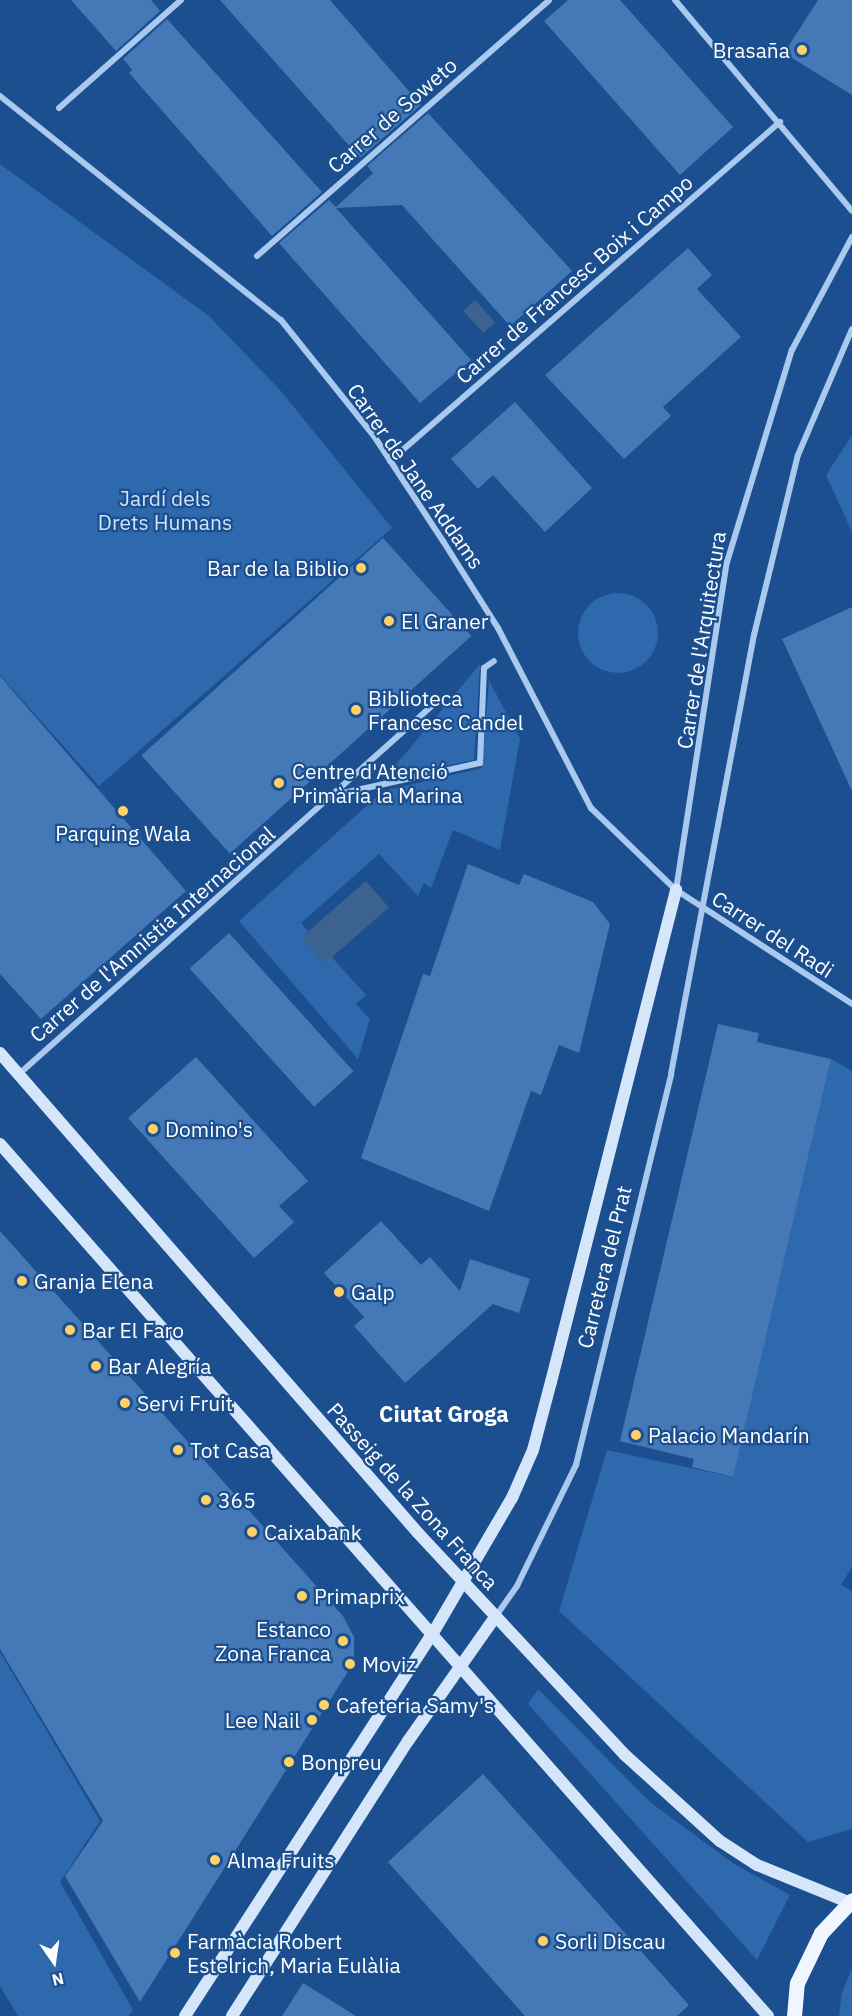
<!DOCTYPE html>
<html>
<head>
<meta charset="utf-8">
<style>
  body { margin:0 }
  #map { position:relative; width:852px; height:2016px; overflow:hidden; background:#1b4f8f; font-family:"IBM Plex Sans",sans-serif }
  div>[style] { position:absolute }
  .green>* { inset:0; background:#2e69ad }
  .round { border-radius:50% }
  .water>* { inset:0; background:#3c6290; transform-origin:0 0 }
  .building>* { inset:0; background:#4478b7; transform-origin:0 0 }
  .street>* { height:6px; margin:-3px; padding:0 3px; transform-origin:3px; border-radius:3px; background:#a9c9ee }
  .secondary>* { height:12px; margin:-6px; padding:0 6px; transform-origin:6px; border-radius:6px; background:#d6e6fa }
  .primary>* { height:15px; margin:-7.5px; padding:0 7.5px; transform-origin:7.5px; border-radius:7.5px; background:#f0f6ff }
  .dots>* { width:16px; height:16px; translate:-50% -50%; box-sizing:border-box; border:3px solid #1b4f8f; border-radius:50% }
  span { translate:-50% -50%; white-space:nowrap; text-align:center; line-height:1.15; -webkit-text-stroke:4.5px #1b4f8f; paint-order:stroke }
  .poi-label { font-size:21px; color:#fff }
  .right { translate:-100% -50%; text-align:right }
  .left { translate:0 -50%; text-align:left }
  .street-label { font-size:21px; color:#fff }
  .park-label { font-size:21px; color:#cfe3fa }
  .neighbourhood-label { font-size:22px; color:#fff; font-weight:700 }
  .north { position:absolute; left:24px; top:1932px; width:60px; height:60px; -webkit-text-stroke:4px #1b4f8f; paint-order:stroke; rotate:167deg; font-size:16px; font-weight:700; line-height:24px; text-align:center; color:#fff }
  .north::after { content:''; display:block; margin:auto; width:21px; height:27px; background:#fff; clip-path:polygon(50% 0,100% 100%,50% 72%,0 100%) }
</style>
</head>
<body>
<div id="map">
  <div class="green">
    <i style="clip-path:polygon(0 164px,209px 316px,280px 390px,392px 528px,99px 786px,0 675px)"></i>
    <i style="clip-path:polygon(852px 435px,852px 532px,826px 475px)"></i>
    <i class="round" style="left:578px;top:593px;width:80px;height:80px"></i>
    <i style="clip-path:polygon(480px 664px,474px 760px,385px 778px)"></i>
    <i style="clip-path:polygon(489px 680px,520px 739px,500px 850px,453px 830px,431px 888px,424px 883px,418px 896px,379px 854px,301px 923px,366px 995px,356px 1004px,370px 1019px,358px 1059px,239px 921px,383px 791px,482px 768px)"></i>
    <i style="clip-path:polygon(831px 1059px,852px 1071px,852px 1567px,841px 1585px,852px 1591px,852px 1829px,808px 1842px,559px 1611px,607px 1450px,732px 1477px)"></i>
    <i style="clip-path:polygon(0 1652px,100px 1821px,60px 1882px,133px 2010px,128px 2016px,18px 2016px,0 1986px)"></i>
    <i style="clip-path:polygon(538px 1689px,650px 1802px,734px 1864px,790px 1895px,757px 1960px,528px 1704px)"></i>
    <i style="clip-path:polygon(852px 1969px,852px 2016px,839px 2016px,842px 1992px)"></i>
  </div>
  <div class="water">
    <i style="left:475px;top:300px;width:30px;height:16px;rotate:48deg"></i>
    <i style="left:366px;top:881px;width:35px;height:86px;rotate:49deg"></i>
  </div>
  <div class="building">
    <i style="clip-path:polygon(71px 0,151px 0,160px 11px,116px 51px)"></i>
    <i style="clip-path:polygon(220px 0,330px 0,421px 105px,360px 158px)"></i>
    <i style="clip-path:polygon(568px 0,620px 0,733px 127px,680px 175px,544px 21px)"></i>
    <i style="clip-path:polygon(818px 0,852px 0,852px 95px,784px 53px)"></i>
    <i style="clip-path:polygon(167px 19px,322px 192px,272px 236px,129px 73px,132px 70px,123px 59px)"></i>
    <i style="clip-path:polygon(428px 113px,572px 271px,510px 326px,402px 205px,336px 208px,471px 360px,420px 403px,279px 243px,329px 200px,336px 207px,373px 173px,367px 166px)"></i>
    <i style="clip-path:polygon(688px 248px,712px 275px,697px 289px,741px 337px,663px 407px,671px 416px,624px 459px,545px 375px)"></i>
    <i style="clip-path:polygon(515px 402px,592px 488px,545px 532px,493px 475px,478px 489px,451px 459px)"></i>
    <i style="left:383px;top:538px;width:132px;height:325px;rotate:48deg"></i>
    <i style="clip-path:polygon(852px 607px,852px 791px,782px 639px)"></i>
    <i style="clip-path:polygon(0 676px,186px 891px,41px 1019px,0 974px)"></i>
    <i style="clip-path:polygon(468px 864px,519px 885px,524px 874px,593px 902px,610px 924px,579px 1053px,559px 1045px,541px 1095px,531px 1091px,489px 1211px,361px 1158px,423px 974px,430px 976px)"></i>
    <i style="left:229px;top:933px;width:186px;height:53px;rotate:48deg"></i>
    <i style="clip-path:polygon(718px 1024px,759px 1033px,757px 1042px,831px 1059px,733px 1477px,692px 1467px,694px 1459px,620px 1441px)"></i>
    <i style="clip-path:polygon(196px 1057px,308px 1181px,279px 1206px,294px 1222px,254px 1258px,128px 1118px)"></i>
    <i style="clip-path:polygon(381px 1221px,421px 1265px,430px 1257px,460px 1291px,470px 1259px,530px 1279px,519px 1313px,493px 1304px,405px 1383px,354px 1326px,364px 1317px,324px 1273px)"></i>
    <i style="clip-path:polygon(0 1231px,343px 1616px,354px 1637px,354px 1662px,140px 2002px,65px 1876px,103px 1821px,0 1649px)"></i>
    <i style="clip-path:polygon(483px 1774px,689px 2005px,677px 2016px,525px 2016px,388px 1862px)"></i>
    <i style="clip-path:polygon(303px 1983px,356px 2016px,282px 2016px)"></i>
  </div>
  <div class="street">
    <i style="left:675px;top:0;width:275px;rotate:50deg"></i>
    <i style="left:0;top:96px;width:359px;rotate:38.6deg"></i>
    <i style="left:281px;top:320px;width:149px;rotate:51.3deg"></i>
    <i style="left:374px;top:436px;width:126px;rotate:56.7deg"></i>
    <i style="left:443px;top:541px;width:103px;rotate:57.7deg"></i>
    <i style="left:498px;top:628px;width:203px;rotate:62.7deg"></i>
    <i style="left:591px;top:808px;width:118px;rotate:44deg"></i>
    <i style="left:676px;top:890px;width:210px;rotate:32.9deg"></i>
    <i style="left:59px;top:108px;width:163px;rotate:-41.5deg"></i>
    <i style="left:257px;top:256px;width:388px;rotate:-41.2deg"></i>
    <i style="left:390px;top:461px;width:517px;rotate:-41deg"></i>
    <i style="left:334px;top:795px;width:149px;rotate:-12.4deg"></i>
    <i style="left:480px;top:763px;width:95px;rotate:-87.6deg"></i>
    <i style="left:484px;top:668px;width:12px;rotate:-35deg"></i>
    <i style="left:676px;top:890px;width:332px;rotate:-81.2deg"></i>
    <i style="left:727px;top:562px;width:222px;rotate:-73deg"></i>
    <i style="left:792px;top:350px;width:128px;rotate:-62deg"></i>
    <i style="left:19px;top:1074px;width:556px;rotate:-41.72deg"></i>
    <i style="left:496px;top:1616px;width:37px;rotate:-55deg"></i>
    <i style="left:517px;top:1586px;width:135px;rotate:-64deg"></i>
    <i style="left:576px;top:1465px;width:402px;rotate:-76.3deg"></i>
    <i style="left:671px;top:1074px;width:447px;rotate:-79.3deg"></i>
    <i style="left:754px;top:635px;width:185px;rotate:-76.3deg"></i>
    <i style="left:798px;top:455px;width:137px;rotate:-66.8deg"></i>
  </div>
  <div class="secondary">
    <i style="left:0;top:1053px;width:636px;rotate:48.95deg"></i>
    <i style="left:418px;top:1533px;width:304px;rotate:47deg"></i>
    <i style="left:625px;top:1755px;width:128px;rotate:42.2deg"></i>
    <i style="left:720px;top:1841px;width:44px;rotate:33deg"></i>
    <i style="left:757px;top:1865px;width:98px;rotate:22.1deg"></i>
    <i style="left:0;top:1144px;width:1162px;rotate:48.63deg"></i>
    <i style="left:185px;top:2016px;width:456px;rotate:-57.1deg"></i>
    <i style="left:433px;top:1633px;width:156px;rotate:-59.7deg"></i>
    <i style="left:512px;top:1498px;width:52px;rotate:-66.4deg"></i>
    <i style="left:533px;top:1450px;width:70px;rotate:-75.2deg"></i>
    <i style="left:551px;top:1382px;width:508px;rotate:-75.74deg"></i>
    <i style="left:232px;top:2016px;width:326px;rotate:-57.4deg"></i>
    <i style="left:408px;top:1741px;width:151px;rotate:-54.9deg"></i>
  </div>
  <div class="primary">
    <i style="left:794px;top:2016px;width:33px;rotate:-85deg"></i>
    <i style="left:797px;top:1983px;width:55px;rotate:-64.4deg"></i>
    <i style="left:821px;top:1933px;width:45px;rotate:-46.8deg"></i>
  </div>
  <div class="dots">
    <i style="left:802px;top:50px;background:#ffd166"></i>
    <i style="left:361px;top:568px;background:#ffd166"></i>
    <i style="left:389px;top:621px;background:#ffd166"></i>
    <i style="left:356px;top:710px;background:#ffd166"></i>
    <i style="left:279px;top:783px;background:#ffd166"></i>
    <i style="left:123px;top:811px;background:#ffd166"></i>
    <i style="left:153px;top:1129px;background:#ffd166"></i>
    <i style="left:22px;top:1281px;background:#ffd166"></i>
    <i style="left:339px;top:1292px;background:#ffd166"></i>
    <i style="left:70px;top:1330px;background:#ffd166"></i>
    <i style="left:96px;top:1366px;background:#ffd166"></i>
    <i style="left:125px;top:1403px;background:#ffd166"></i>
    <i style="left:636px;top:1435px;background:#ffd166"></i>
    <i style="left:178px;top:1450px;background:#ffd166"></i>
    <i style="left:206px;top:1500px;background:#ffd166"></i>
    <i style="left:252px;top:1532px;background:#ffd166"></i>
    <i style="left:302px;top:1596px;background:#ffd166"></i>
    <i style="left:343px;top:1641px;background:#ffd166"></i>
    <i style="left:350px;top:1664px;background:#ffd166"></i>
    <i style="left:324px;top:1705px;background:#ffd166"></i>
    <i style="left:312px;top:1720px;background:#ffd166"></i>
    <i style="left:289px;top:1762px;background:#ffd166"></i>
    <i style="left:215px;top:1860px;background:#ffd166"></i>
    <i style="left:543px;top:1941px;background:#ffd166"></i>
    <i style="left:175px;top:1953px;background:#ffd166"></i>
  </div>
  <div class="poi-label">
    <span class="right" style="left:790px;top:50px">Brasaña</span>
    <span class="right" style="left:349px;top:568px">Bar de la Biblio</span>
    <span class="left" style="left:401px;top:621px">El Graner</span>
    <span class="left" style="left:368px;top:710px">Biblioteca<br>Francesc Candel</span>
    <span class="left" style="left:292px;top:783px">Centre d'Atenció<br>Primària la Marina</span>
    <span style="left:123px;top:833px">Parquing Wala</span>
    <span class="left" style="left:165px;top:1129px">Domino's</span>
    <span class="left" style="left:34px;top:1281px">Granja Elena</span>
    <span class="left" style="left:351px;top:1292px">Galp</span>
    <span class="left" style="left:82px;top:1330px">Bar El Faro</span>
    <span class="left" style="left:108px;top:1366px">Bar Alegría</span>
    <span class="left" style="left:137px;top:1403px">Servi Fruit</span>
    <span class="left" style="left:648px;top:1435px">Palacio Mandarín</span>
    <span class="left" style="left:190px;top:1450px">Tot Casa</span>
    <span class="left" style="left:218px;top:1500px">365</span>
    <span class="left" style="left:264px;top:1532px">Caixabank</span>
    <span class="left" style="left:314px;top:1596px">Primaprix</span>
    <span class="right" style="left:331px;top:1641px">Estanco<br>Zona Franca</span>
    <span class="left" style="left:362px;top:1664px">Moviz</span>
    <span class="left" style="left:336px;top:1705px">Cafeteria Samy's</span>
    <span class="right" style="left:300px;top:1720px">Lee Nail</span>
    <span class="left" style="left:301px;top:1762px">Bonpreu</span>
    <span class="left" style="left:227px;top:1860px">Alma Fruits</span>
    <span class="left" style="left:187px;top:1953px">Farmàcia Robert<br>Estelrich, Maria Eulàlia</span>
    <span class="left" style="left:555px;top:1941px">Sorli Discau</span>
  </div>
  <div class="street-label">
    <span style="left:392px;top:115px;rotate:-41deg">Carrer de Soweto</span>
    <span style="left:574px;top:279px;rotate:-41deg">Carrer de Francesc Boix i Campo</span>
    <span style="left:416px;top:476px;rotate:55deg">Carrer de Jane Addams</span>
    <span style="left:701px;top:640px;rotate:-81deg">Carrer de l'Arquitectura</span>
    <span style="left:152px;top:934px;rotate:-41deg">Carrer de l'Amnistia Internacional</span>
    <span style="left:773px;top:934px;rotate:33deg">Carrer del Radi</span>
    <span style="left:604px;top:1267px;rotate:-76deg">Carretera del Prat</span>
    <span style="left:413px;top:1496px;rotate:48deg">Passeig de la Zona Franca</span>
  </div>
  <div class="park-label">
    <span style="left:165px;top:510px">Jardí dels<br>Drets Humans</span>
  </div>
  <div class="neighbourhood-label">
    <span style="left:444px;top:1414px">Ciutat Groga</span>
  </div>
  <div class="north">N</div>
</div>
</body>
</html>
